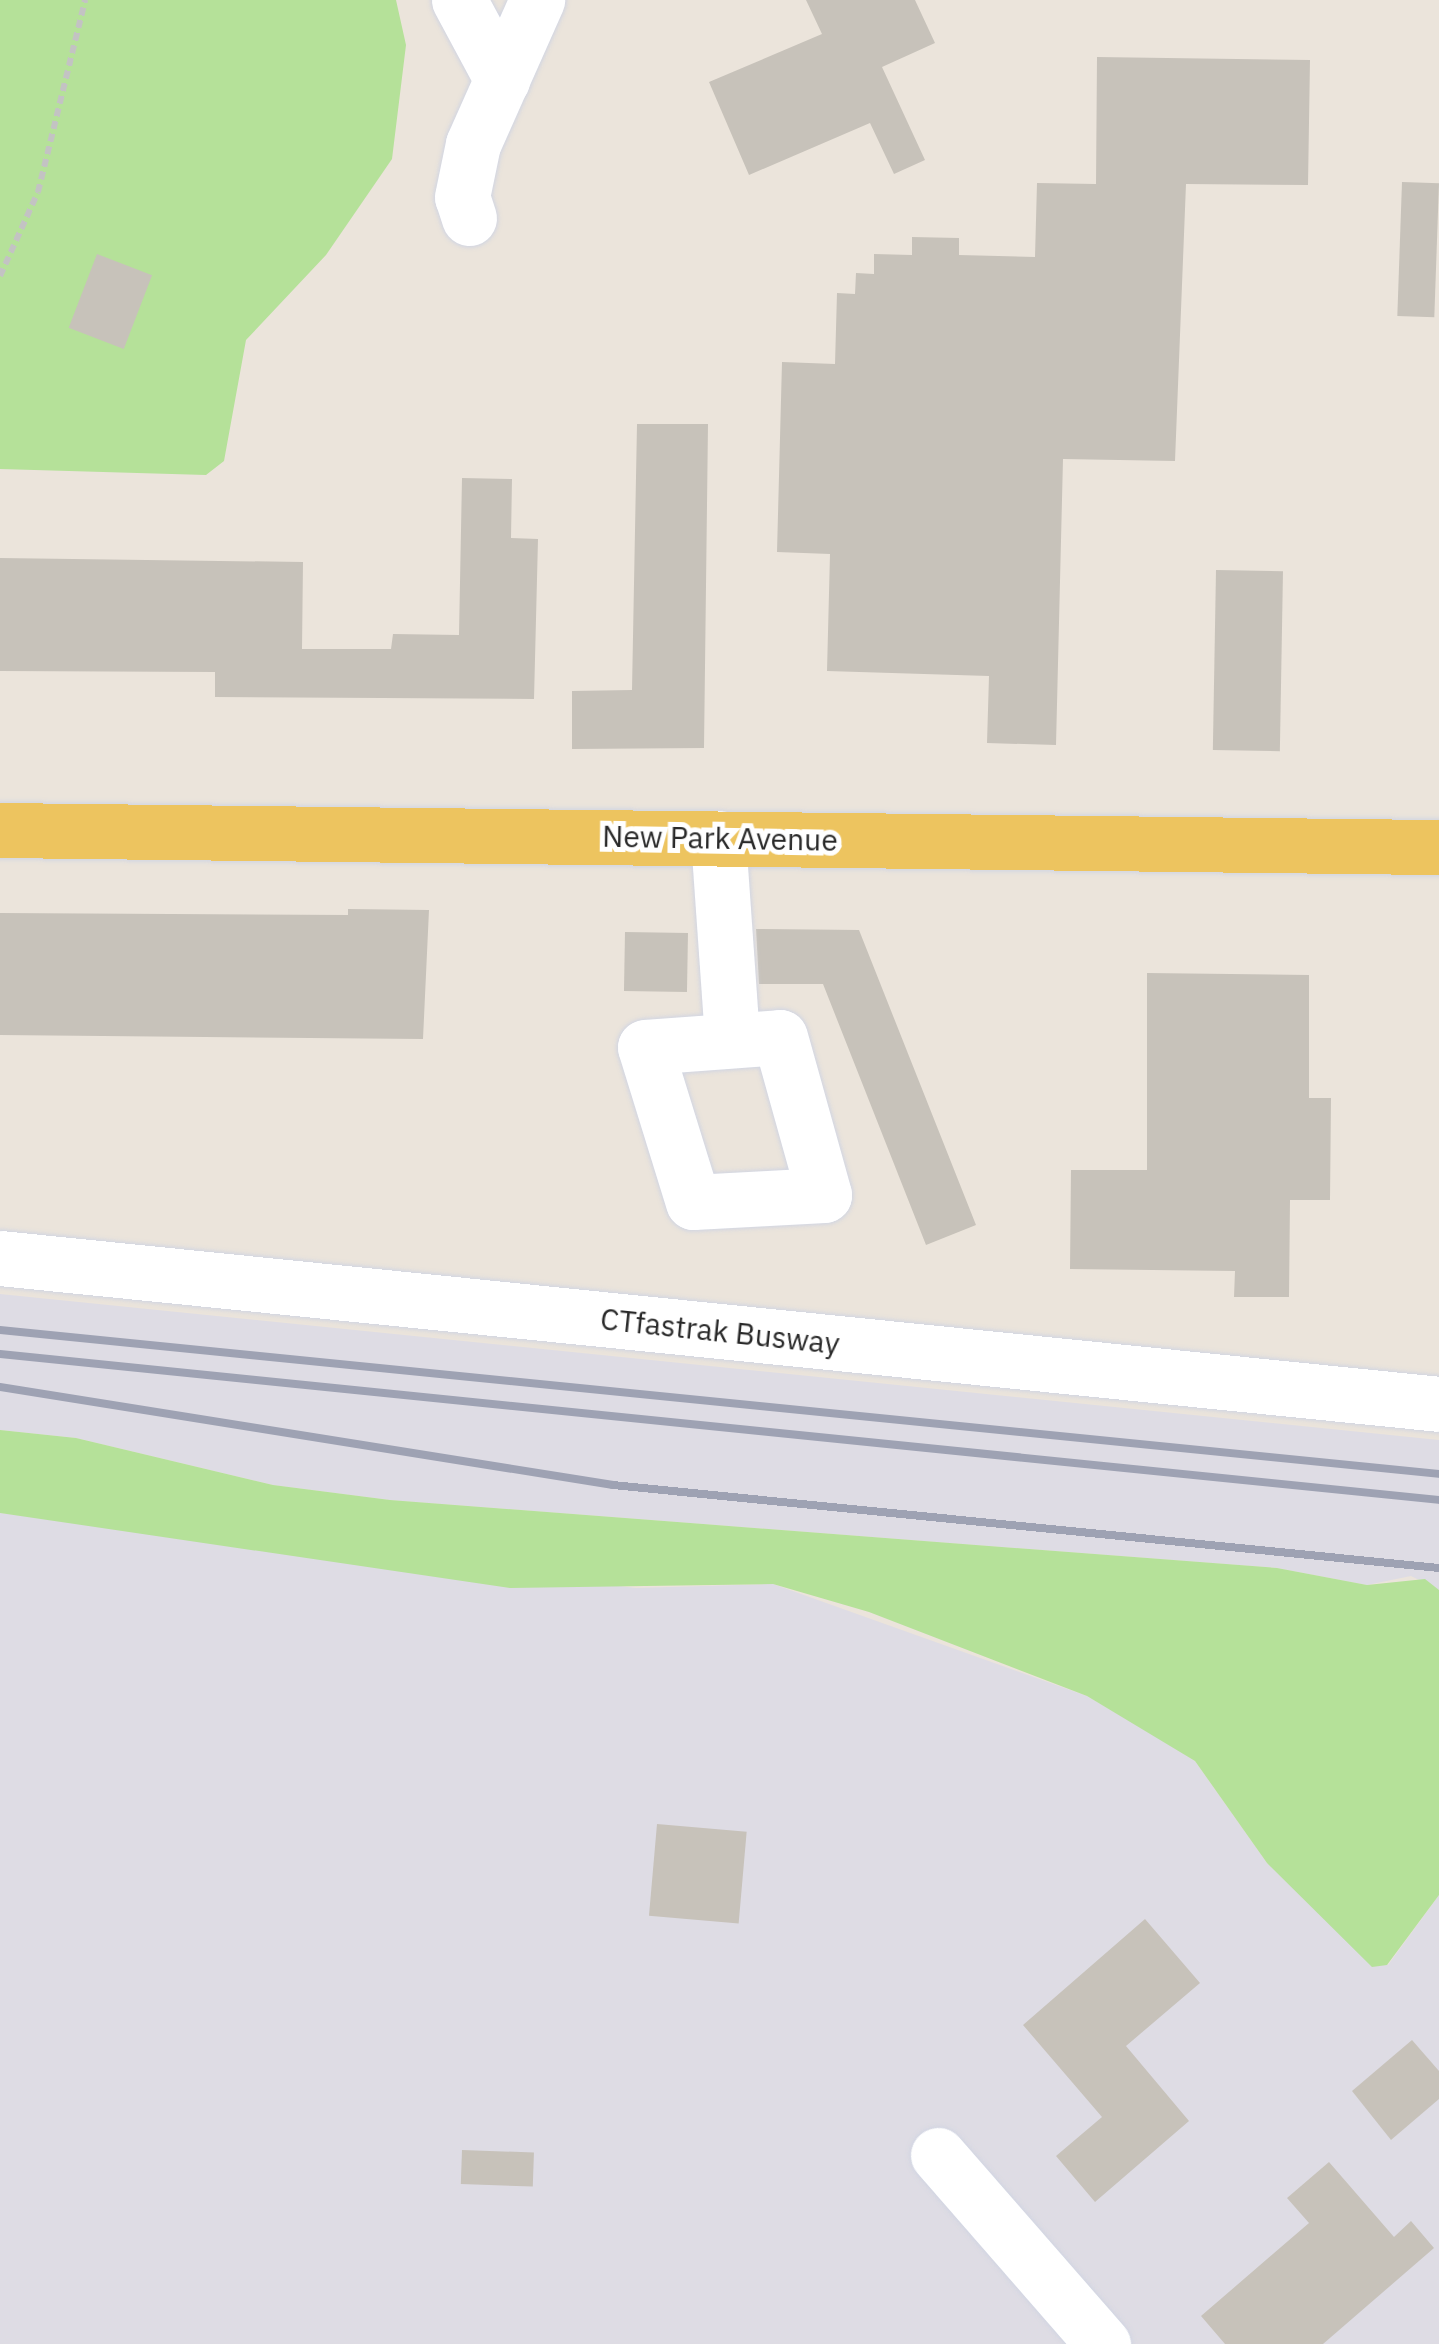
<!DOCTYPE html>
<html>
<head>
<meta charset="utf-8">
<style>
  body { margin:0 }
  #map { position:relative; width:1439px; height:2344px; overflow:hidden; background:#ebe4db; font-family:"IBM Plex Sans",sans-serif }
  div>[style] { position:absolute }
  .industrial>* { inset:0; background:#dedce4 }
  .green>* { inset:0; background:#b5e199 }
  .building>* { inset:0; background:#c7c2ba; transform-origin:0 0 }
  .path>* { height:6px; margin-top:-3px; transform-origin:0; background:repeating-linear-gradient(90deg,#c3c3c3 0 8px,transparent 0 13px) }
  .roads { filter:drop-shadow(0 0 2px #d1d5e2) drop-shadow(0 0 2px #d1d5e2) }
  .minor>* { height:55px; margin:-27.5px; padding:0 27.5px; transform-origin:27.5px; border-radius:27.5px; background:#fff }
  .major>* { height:55px; margin:-27.5px; padding:0 27.5px; transform-origin:27.5px; border-radius:27.5px; background:#edc45f }
  .rail>* { height:8px; margin:-4px; padding:0 4px; transform-origin:4px; border-radius:4px; background:#9ea2b3 }
  span { translate:-50% -50%; white-space:nowrap; text-align:center; line-height:1.15; -webkit-text-stroke:10px #fff; paint-order:stroke }
  .street-label { font-size:30px; color:#292929 }
</style>
</head>
<body>
<div id="map">
  <div class="industrial">
    <i style="clip-path:polygon(0 1294px,1439px 1440px,1439px 1590px,1411px 1576px,1367px 1585px,1277px 1568px,390px 1500px,273px 1485px,76px 1438px,0 1430px)"></i>
    <i style="clip-path:polygon(0 1513px,636px 1588px,773px 1584px,1087px 1696px,1154px 1735px,1195px 1761px,1267px 1863px,1388px 1965px,1439px 1895px,1439px 2344px,0 2344px)"></i>
  </div>
  <div class="green">
    <i style="clip-path:polygon(0 0,396px 0,406px 45px,392px 159px,326px 255px,246px 340px,224px 461px,206px 475px,0 469px)"></i>
    <i style="clip-path:polygon(0 1430px,76px 1438px,273px 1485px,390px 1500px,1277px 1568px,1367px 1585px,1425px 1579px,1439px 1590px,1439px 1895px,1387px 1965px,1372px 1967px,1267px 1863px,1195px 1761px,1087px 1696px,869px 1612px,773px 1584px,510px 1588px,0 1513px)"></i>
  </div>
  <div class="building">
    <i style="clip-path:polygon(806px 0,915px 0,935px 43px,882px 67px,925px 160px,894px 174px,870px 123px,749px 175px,709px 82px,822px 34px)"></i>
    <i style="clip-path:polygon(1097px 57px,1310px 60px,1308px 185px,1186px 184px,1175px 461px,1063px 459px,1056px 745px,987px 743px,989px 676px,827px 671px,830px 554px,777px 552px,782px 362px,835px 364px,837px 293px,855px 294px,856px 273px,874px 274px,874px 254px,912px 255px,912px 237px,959px 238px,959px 255px,1035px 257px,1037px 183px,1096px 184px)"></i>
    <i style="left:1402px;top:182px;width:37px;height:134px;rotate:2deg"></i>
    <i style="left:97px;top:254px;width:59px;height:79px;rotate:21deg"></i>
    <i style="clip-path:polygon(637px 424px,708px 424px,704px 748px,572px 749px,572px 691px,632px 690px)"></i>
    <i style="clip-path:polygon(462px 478px,512px 479px,511px 538px,538px 539px,534px 699px,215px 697px,215px 672px,0 671px,0 558px,303px 562px,302px 649px,391px 649px,393px 634px,459px 635px)"></i>
    <i style="left:1216px;top:570px;width:67px;height:180px;rotate:1deg"></i>
    <i style="clip-path:polygon(348px 909px,429px 910px,423px 1039px,0 1035px,0 913px,348px 915px)"></i>
    <i style="clip-path:polygon(756px 929px,859px 930px,976px 1225px,926px 1245px,823px 984px,759px 984px)"></i>
    <i style="left:625px;top:932px;width:63px;height:59px;rotate:1deg"></i>
    <i style="clip-path:polygon(1147px 973px,1309px 975px,1309px 1098px,1331px 1098px,1330px 1200px,1290px 1200px,1289px 1297px,1234px 1297px,1235px 1271px,1070px 1269px,1071px 1170px,1147px 1170px)"></i>
    <i style="left:657px;top:1824px;width:90px;height:92px;rotate:5deg"></i>
    <i style="clip-path:polygon(1145px 1919px,1200px 1983px,1126px 2046px,1189px 2121px,1095px 2202px,1056px 2156px,1102px 2117px,1023px 2025px)"></i>
    <i style="clip-path:polygon(1412px 2040px,1439px 2071px,1439px 2099px,1391px 2140px,1352px 2091px)"></i>
    <i style="left:462px;top:2150px;width:72px;height:34px;rotate:2deg"></i>
    <i style="clip-path:polygon(1329px 2162px,1394px 2237px,1411px 2221px,1434px 2248px,1323px 2344px,1225px 2344px,1201px 2316px,1309px 2223px,1287px 2198px)"></i>
  </div>
  <div class="path">
    <i style="left:0;top:276px;width:92px;rotate:-65.7deg"></i>
    <i style="left:38px;top:192px;width:198px;rotate:-76.2deg"></i>
  </div>
  <div class="roads">
    <div class="minor">
      <i style="left:459px;top:0;width:91px;rotate:61.7deg"></i>
      <i style="left:469px;top:218px;width:22px;rotate:-108deg"></i>
      <i style="left:462px;top:197px;width:54px;rotate:-78.3deg"></i>
      <i style="left:473px;top:144px;width:158px;rotate:-66deg"></i>
      <i style="left:718px;top:838px;width:202px;rotate:86deg"></i>
      <i style="left:780px;top:1037px;width:164px;rotate:74.4deg"></i>
      <i style="left:824px;top:1195px;width:131px;rotate:176.9deg"></i>
      <i style="left:693px;top:1202px;width:162px;rotate:-107.2deg"></i>
      <i style="left:645px;top:1047px;width:135px;rotate:-4.2deg"></i>
      <i style="left:0;top:1258px;width:1446px;rotate:5.79deg"></i>
      <i style="left:938px;top:2155px;width:251px;rotate:48.9deg"></i>
    </div>
    <div class="major">
      <i style="left:0;top:830px;width:1439px;rotate:0.68deg"></i>
    </div>
  </div>
  <div class="rail">
    <i style="left:0;top:1330px;width:1446px;rotate:5.71deg"></i>
    <i style="left:0;top:1354px;width:1446px;rotate:5.79deg"></i>
    <i style="left:0;top:1387px;width:621px;rotate:9.08deg"></i>
    <i style="left:613px;top:1485px;width:830px;rotate:5.74deg"></i>
  </div>
  <div class="street-label">
    <span style="left:720px;top:838px;rotate:1deg">New Park Avenue</span>
    <span style="left:720px;top:1331px;rotate:6deg">CTfastrak Busway</span>
  </div>
</div>
</body>
</html>
